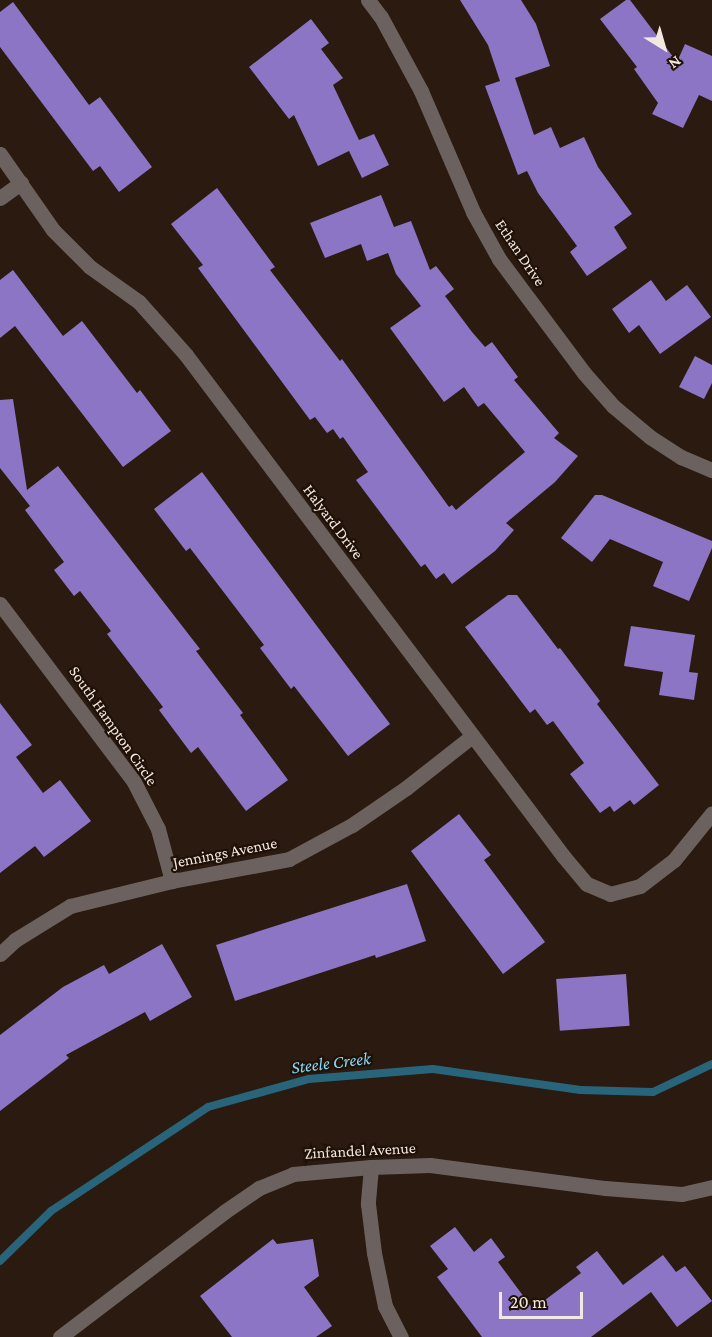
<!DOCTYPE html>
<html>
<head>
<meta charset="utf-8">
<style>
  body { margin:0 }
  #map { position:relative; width:712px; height:1337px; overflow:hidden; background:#2a1a10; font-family:"Crimson Pro",serif }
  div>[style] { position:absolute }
  .stream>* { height:8px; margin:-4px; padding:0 4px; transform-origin:4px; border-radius:4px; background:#28657b }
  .building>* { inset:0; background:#8c75c5; transform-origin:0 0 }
  .street>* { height:15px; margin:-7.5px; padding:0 7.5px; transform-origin:7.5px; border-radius:7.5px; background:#6b615e }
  span { translate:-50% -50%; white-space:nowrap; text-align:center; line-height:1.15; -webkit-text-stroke:4.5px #201107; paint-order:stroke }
  .street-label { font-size:16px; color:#f3e8e1 }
  .water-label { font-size:18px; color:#88d7f6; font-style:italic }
  .north { position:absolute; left:634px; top:18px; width:60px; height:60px; -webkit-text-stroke:4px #201107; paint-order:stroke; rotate:143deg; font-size:16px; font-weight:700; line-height:24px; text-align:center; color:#f3e8e1 }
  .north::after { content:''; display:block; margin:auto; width:21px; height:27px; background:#f3e8e1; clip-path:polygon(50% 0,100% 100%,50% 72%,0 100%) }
  .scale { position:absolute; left:499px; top:1292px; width:84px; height:27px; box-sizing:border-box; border:3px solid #f3e8e1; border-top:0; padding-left:8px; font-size:18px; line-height:21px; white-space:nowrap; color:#f3e8e1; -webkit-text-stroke:4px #201107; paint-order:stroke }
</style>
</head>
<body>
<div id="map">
  <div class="stream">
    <i style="left:0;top:1261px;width:71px;rotate:-44.4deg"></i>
    <i style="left:51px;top:1211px;width:188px;rotate:-33.5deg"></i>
    <i style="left:208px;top:1107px;width:105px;rotate:-15.5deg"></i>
    <i style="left:309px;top:1079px;width:124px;rotate:-4.6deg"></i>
    <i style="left:433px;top:1069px;width:149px;rotate:8.1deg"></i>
    <i style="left:581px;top:1090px;width:72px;rotate:1.6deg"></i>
    <i style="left:653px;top:1092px;width:65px;rotate:-25.4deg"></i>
  </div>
  <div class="building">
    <i style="clip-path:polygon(460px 0,521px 0,536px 24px,550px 66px,515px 78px,534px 135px,551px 127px,560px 148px,584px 137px,598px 167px,632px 214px,614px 227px,627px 248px,587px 276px,570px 252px,577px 246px,538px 193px,527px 171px,518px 175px,485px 86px,500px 81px,488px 45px)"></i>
    <i style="clip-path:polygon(626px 0,630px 0,677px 62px,685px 44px,712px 56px,712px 101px,699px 95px,683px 128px,652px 114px,658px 103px,634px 69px,637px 67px,600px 19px)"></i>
    <i style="clip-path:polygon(13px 2px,89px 105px,100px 97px,152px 167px,119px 192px,100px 166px,93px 171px,0 47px,0 12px)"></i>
    <i style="clip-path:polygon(311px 19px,329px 43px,321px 49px,343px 78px,333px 85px,359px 140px,374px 134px,389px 165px,362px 178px,349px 151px,318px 166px,294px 115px,289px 119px,249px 67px)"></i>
    <i style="clip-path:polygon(217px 188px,275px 267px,270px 270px,340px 361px,342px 359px,449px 507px,452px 505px,456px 510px,525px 452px,484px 403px,478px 407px,464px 387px,444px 402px,390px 328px,421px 306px,396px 274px,388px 253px,367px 261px,361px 244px,325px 258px,310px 223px,381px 195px,394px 227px,411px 221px,430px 270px,436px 266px,454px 289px,445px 296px,472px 332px,485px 347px,492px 342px,518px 377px,514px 380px,559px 433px,554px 438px,578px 456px,555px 482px,506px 523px,514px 530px,495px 551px,452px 584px,444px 573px,436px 579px,425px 564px,421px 567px,356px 480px,368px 472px,343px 437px,340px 439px,333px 429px,327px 433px,315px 417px,310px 420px,198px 268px,203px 265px,171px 224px)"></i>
    <i style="clip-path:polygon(13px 270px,63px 336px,82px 321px,137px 393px,140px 390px,171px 431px,123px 467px,15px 326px,0 338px,0 280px)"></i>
    <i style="clip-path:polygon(651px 280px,666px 301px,687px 285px,711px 317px,660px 354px,639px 325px,629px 333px,612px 309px)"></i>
    <i style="clip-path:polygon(695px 356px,712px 365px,712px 383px,704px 399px,679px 387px)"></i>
    <i style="clip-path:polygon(13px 399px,27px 490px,58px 466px,200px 649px,196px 651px,243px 713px,240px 715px,288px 780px,246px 811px,198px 747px,191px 753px,159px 710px,163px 707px,107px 634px,111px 631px,80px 591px,74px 596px,54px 570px,64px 562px,25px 510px,30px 506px,0 468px,0 400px)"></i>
    <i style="clip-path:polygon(202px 472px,390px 724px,348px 756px,294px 686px,291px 689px,260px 648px,264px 645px,190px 548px,186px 551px,154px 509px)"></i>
    <i style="clip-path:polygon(595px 495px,602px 495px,712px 541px,712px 548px,689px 601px,653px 586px,663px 562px,610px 539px,592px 562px,561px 538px)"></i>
    <i style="clip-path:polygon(508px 595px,517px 595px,558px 649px,560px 648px,600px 701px,597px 704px,659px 785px,634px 805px,630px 800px,614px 812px,610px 806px,600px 813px,570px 774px,584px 763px,553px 721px,547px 725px,535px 709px,530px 713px,465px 627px)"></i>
    <i style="clip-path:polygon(631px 626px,695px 635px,689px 672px,698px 673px,694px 700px,659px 695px,663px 672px,624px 666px)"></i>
    <i style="clip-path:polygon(0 703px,32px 745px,16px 757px,43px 793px,60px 780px,91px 821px,44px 857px,35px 846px,0 873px)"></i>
    <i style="clip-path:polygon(459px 814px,491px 855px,484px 860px,545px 942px,503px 974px,411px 851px)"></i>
    <i style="clip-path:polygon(407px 884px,426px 941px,376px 958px,375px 955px,235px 1001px,216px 945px)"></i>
    <i style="clip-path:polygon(162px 944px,192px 997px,150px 1021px,145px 1012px,66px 1055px,69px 1058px,0 1111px,0 1035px,63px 987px,104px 965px,109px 974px)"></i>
    <i style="left:626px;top:974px;width:52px;height:70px;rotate:86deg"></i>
    <i style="clip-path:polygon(455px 1227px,474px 1252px,491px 1238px,505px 1257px,498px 1262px,533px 1309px,581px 1273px,576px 1267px,597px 1251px,623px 1285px,663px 1255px,676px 1272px,685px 1266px,712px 1301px,677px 1327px,651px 1292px,591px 1337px,482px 1337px,437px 1277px,448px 1269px,430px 1246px)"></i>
    <i style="clip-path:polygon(273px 1239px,277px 1244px,313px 1239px,319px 1276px,304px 1287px,332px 1326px,316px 1337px,232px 1337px,200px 1296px)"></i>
  </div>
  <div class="street">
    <i style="left:368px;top:0;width:21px;rotate:53deg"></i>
    <i style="left:381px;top:17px;width:84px;rotate:61.6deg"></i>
    <i style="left:421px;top:91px;width:132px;rotate:66.7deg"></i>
    <i style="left:473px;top:212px;width:54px;rotate:61deg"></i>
    <i style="left:499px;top:259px;width:142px;rotate:53.3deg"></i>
    <i style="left:584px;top:373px;width:44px;rotate:48.7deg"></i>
    <i style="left:613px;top:406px;width:48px;rotate:40deg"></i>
    <i style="left:650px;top:437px;width:37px;rotate:33deg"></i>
    <i style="left:681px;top:457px;width:34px;rotate:23deg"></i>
    <i style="left:0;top:154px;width:93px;rotate:55.1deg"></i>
    <i style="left:53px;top:230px;width:52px;rotate:45deg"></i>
    <i style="left:90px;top:267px;width:60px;rotate:35.5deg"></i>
    <i style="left:139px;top:302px;width:71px;rotate:48.4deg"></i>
    <i style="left:186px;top:355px;width:628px;rotate:53.02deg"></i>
    <i style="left:564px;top:857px;width:35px;rotate:50deg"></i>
    <i style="left:587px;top:884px;width:25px;rotate:23deg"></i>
    <i style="left:610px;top:894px;width:31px;rotate:-15deg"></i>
    <i style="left:640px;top:886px;width:43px;rotate:-37.4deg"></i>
    <i style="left:674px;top:860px;width:60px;rotate:-51deg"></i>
    <i style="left:0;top:198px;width:26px;rotate:-36deg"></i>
    <i style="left:0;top:604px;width:223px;rotate:53deg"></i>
    <i style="left:134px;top:782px;width:53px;rotate:62.9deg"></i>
    <i style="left:158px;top:829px;width:54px;rotate:74.9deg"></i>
    <i style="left:0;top:954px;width:21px;rotate:-43deg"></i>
    <i style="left:15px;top:940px;width:65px;rotate:-31.7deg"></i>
    <i style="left:70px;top:906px;width:105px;rotate:-13.8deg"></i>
    <i style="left:172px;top:881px;width:119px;rotate:-10.6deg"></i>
    <i style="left:289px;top:859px;width:72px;rotate:-28.4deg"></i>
    <i style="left:352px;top:825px;width:65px;rotate:-34.4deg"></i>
    <i style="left:406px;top:788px;width:84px;rotate:-38.2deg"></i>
    <i style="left:371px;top:1167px;width:37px;rotate:95deg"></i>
    <i style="left:368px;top:1204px;width:49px;rotate:83deg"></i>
    <i style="left:374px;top:1253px;width:54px;rotate:78.3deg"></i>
    <i style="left:385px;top:1306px;width:35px;rotate:63deg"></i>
    <i style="left:60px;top:1337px;width:206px;rotate:-37.3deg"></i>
    <i style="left:224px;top:1212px;width:42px;rotate:-34.4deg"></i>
    <i style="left:259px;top:1188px;width:37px;rotate:-22deg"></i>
    <i style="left:293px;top:1174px;width:78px;rotate:-5.1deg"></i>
    <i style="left:371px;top:1167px;width:59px;rotate:-1.9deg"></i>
    <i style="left:430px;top:1165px;width:177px;rotate:7.5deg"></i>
    <i style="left:605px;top:1188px;width:77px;rotate:4.5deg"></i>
    <i style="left:682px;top:1194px;width:31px;rotate:-13deg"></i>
  </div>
  <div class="street-label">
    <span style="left:520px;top:253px;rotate:56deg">Ethan Drive</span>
    <span style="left:333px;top:522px;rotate:53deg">Halyard Drive</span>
    <span style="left:113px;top:726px;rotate:55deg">South Hampton Circle</span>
    <span style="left:225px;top:853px;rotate:-11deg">Jennings Avenue</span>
    <span style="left:360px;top:1151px;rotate:-3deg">Zinfandel Avenue</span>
  </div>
  <div class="water-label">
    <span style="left:331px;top:1063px;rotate:-7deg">Steele Creek</span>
  </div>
  <div class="north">N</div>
  <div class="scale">20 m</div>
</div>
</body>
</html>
